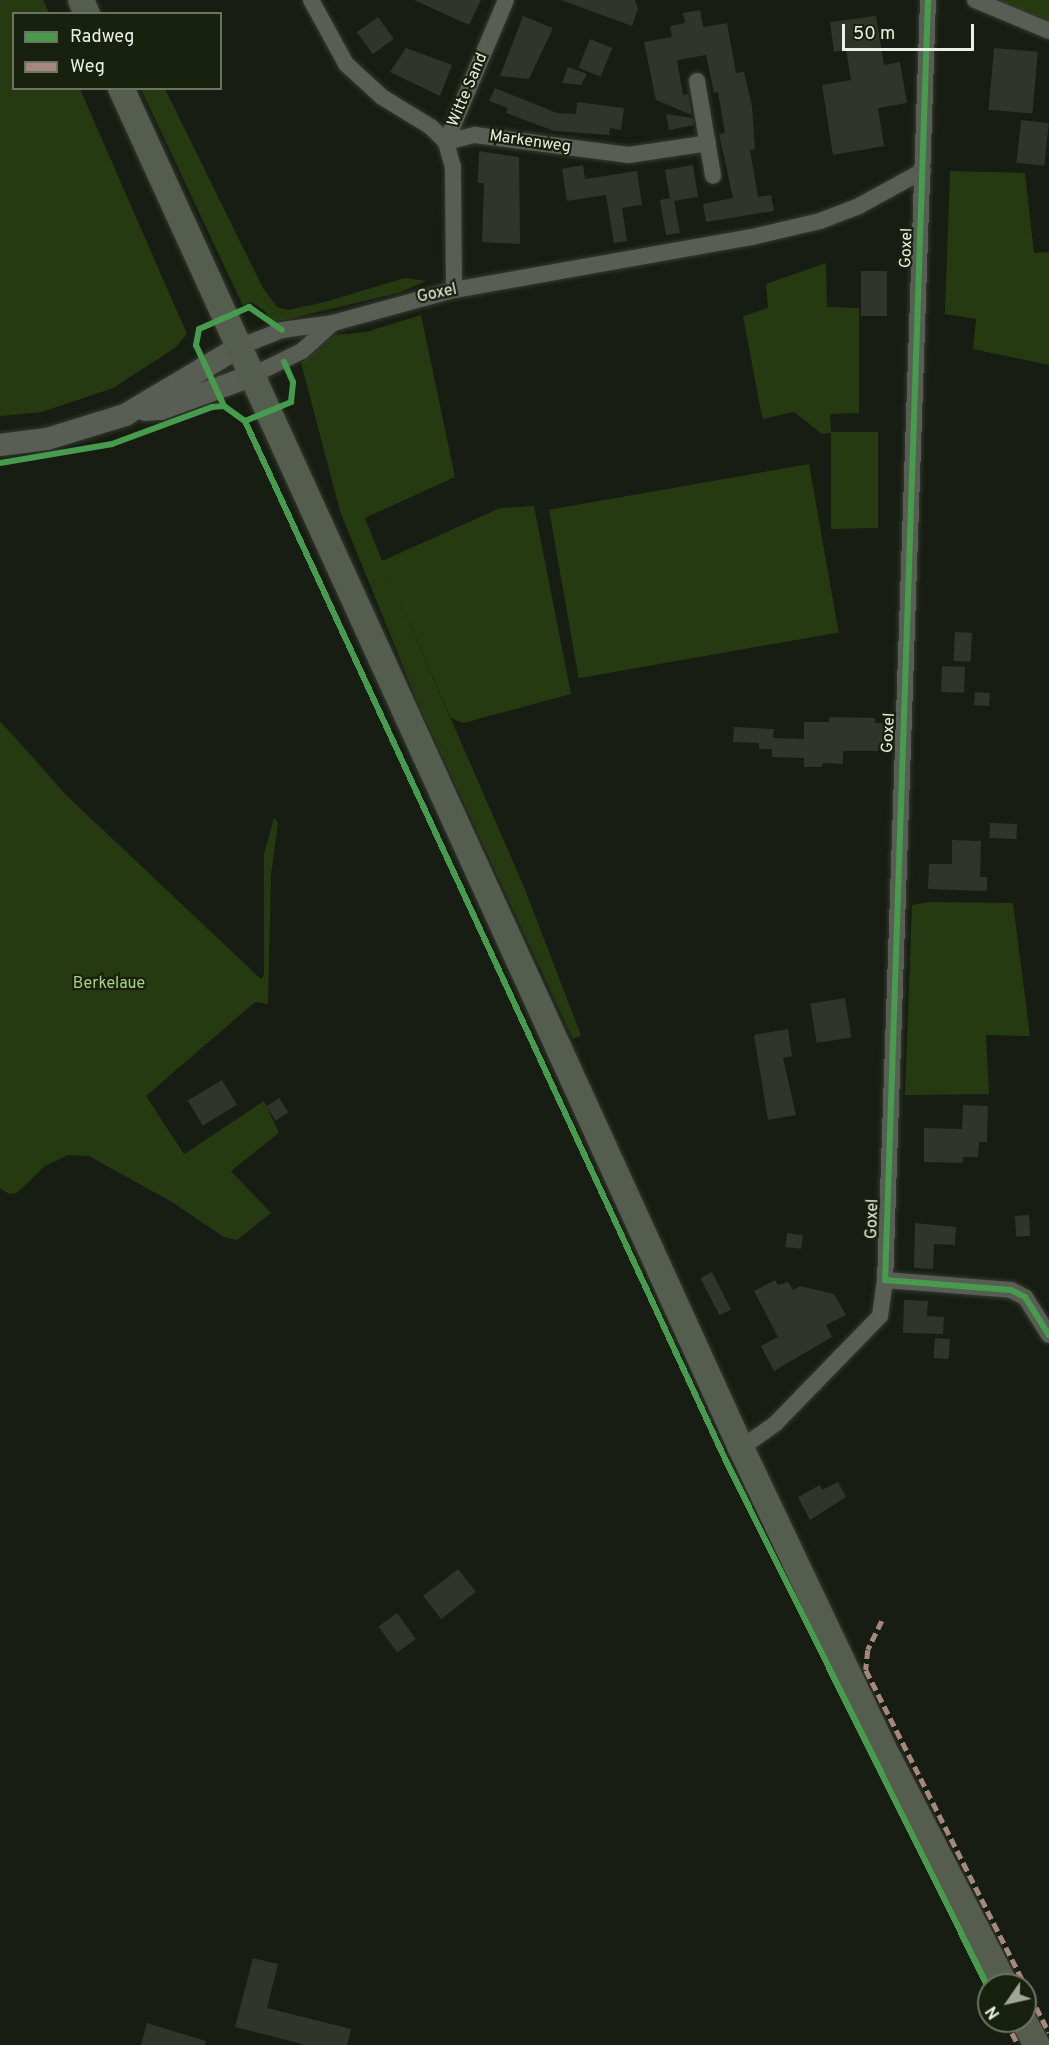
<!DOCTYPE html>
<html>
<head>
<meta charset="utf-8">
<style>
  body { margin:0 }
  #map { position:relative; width:1049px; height:2045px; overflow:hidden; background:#171d12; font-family:Overpass,sans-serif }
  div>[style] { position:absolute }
  .green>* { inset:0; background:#263a11; transform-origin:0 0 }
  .building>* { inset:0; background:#30352c; transform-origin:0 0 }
  .roads { filter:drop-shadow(0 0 2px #353931) drop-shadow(0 0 2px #353931) }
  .street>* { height:16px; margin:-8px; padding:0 8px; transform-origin:8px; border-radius:8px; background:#585e54 }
  .secondary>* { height:22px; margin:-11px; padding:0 11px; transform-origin:11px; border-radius:11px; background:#585e54 }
  .primary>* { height:26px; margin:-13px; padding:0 13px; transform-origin:13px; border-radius:13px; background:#555e4e }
  .quiet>* { height:4.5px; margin-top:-2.25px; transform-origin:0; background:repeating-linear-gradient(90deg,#a5887d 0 9px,transparent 0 13.5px) }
  .cycleway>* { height:6px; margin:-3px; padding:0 3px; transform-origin:3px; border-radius:3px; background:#469c4c }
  span { translate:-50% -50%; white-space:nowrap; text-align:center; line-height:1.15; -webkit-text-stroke:4.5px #17210d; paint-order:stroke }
  .street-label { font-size:16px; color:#eaf1e4 }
  .park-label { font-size:16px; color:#a8d185 }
  .legend { position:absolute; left:12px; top:12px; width:210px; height:78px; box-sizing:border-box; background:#17210d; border:2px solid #6b7463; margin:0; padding:8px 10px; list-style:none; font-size:18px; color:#eaf1e4 }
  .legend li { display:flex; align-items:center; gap:12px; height:30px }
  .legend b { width:30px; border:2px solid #6b7463 }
  .north { position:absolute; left:977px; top:1973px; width:60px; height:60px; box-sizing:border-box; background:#17210d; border:2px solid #6b7463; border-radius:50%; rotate:236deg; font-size:16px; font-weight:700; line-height:24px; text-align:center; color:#eaf1e4 }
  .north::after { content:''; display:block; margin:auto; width:21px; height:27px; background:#a0a79a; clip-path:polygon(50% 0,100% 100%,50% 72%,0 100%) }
  .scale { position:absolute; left:842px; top:24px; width:132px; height:27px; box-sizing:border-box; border:3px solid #eaf1e4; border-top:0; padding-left:8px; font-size:18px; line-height:21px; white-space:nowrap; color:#eaf1e4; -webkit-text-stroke:4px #17210d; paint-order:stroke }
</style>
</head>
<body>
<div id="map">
  <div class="green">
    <i style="clip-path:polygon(0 0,43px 0,49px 13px,14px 14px,14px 88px,80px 89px,187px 334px,175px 348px,113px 388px,42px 412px,0 416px)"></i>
    <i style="clip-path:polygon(990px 0,1049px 0,1049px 27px)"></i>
    <i style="clip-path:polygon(141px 89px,165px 89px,263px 288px,277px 307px,288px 310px,325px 302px,405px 278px,426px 281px,398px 293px,271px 323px,265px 311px,251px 302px,243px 306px)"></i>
    <i style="clip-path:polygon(950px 171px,1025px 173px,1034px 253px,1049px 252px,1049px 365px,973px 349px,976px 319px,945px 314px)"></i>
    <i style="clip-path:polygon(826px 263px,827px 307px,859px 308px,859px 413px,830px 414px,831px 432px,878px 432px,878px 528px,831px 529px,831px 433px,822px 434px,794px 412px,763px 419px,761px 412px,743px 316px,768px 308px,766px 284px)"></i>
    <i style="clip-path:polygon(421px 315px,455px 477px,365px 518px,382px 561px,500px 508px,534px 506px,571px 694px,463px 723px,451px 718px,383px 563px,524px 887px,581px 1035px,573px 1039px,420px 708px,340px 511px,301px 363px,334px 335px,366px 332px)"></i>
    <i style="left:809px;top:464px;width:171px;height:264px;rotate:80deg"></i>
    <i style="clip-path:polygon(0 721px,67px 796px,261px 979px,264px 975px,264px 854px,274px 818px,278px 823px,271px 874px,268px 1004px,255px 1002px,146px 1096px,184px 1154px,264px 1101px,279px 1133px,231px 1171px,271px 1213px,237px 1240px,224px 1237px,172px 1202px,89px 1156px,68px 1155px,45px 1166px,17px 1193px,9px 1194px,0 1188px)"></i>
    <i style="clip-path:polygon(930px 902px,1013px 903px,1030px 1036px,986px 1035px,989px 1094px,905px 1095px,912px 905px)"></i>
  </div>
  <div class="building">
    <i style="clip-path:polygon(414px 0,481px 0,469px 25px)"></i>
    <i style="clip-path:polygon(561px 0,635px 0,638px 9px,632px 26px)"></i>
    <i style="clip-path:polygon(700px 10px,703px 27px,727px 23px,736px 73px,744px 72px,752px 106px,755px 149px,750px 150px,758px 197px,771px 195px,774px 211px,706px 222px,703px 204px,733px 198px,719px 134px,725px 133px,718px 92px,714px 93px,706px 55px,677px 60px,683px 95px,688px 94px,692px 115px,656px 100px,644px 42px,672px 37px,670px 26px,685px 23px,683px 13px)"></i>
    <i style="clip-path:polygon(523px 16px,553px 28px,529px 79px,500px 76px)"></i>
    <i style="clip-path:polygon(876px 16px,884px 65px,900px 62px,907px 103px,878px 108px,884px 146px,833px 155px,822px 85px,851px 80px,846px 50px,834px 52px,830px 22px)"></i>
    <i style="left:378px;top:17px;width:27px;height:26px;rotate:54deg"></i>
    <i style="left:590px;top:39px;width:24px;height:31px;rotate:22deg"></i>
    <i style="clip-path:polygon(406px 48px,452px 65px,440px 96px,390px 72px)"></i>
    <i style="left:994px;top:48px;width:44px;height:62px;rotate:5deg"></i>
    <i style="clip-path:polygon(568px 67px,587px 74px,581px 85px,562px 83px)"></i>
    <i style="clip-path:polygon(495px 88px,557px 113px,576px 114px,577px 102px,624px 108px,621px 130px,610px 128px,609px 135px,554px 131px,506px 113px,508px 108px,489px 101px)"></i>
    <i style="clip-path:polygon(666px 114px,693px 118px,694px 125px,669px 130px)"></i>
    <i style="left:1021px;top:120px;width:28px;height:43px;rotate:6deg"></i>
    <i style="clip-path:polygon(479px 151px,519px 157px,520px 244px,482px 242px,484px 183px,478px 183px)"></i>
    <i style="clip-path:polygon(583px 165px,585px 179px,637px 171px,642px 205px,622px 208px,627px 241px,614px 243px,606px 195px,567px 201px,562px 169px)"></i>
    <i style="clip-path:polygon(693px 165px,698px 197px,674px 201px,680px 233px,666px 235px,660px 200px,670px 198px,665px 170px)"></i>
    <i style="left:887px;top:271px;width:45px;height:26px;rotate:90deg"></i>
    <i style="left:955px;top:632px;width:17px;height:29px;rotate:3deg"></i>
    <i style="left:942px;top:666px;width:23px;height:26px;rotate:2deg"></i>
    <i style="left:975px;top:692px;width:15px;height:13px;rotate:4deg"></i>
    <i style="clip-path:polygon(829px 717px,875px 718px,875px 723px,887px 723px,886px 743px,879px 743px,878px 751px,843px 751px,843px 764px,823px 763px,822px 767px,804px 767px,804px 758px,772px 757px,772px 749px,759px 749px,759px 743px,733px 742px,734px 727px,774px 729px,773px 738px,804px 739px,804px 722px,829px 722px)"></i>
    <i style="left:990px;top:823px;width:27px;height:15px;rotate:2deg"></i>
    <i style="clip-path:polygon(952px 840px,981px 841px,980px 877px,987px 877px,987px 891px,928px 889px,929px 864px,952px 864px)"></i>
    <i style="left:845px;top:998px;width:40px;height:35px;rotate:81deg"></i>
    <i style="clip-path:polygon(788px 1029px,792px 1056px,783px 1058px,796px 1115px,768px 1120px,754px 1035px)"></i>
    <i style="left:222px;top:1080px;width:29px;height:40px;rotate:59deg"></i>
    <i style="left:279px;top:1098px;width:17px;height:15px;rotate:57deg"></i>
    <i style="clip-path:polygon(963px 1105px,988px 1106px,987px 1142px,979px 1142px,978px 1157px,963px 1157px,963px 1163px,924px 1162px,924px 1128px,962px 1129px)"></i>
    <i style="left:1029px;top:1215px;width:21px;height:14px;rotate:87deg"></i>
    <i style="clip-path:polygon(915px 1223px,956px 1227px,955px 1245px,934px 1244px,933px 1269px,914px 1268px)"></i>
    <i style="left:787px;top:1233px;width:16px;height:14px;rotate:7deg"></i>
    <i style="left:712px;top:1272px;width:42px;height:13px;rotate:63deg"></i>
    <i style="clip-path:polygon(775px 1280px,778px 1285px,788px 1282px,793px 1290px,800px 1286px,834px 1294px,846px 1315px,826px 1325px,832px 1337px,774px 1371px,761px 1346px,778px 1337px,754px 1291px)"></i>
    <i style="clip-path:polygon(904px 1300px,928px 1301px,927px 1316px,944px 1317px,943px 1334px,903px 1333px)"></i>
    <i style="left:935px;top:1338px;width:15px;height:20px;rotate:4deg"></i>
    <i style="clip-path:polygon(838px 1482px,846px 1497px,810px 1520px,798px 1497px,820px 1485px,822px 1490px)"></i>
    <i style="left:458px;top:1569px;width:29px;height:44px;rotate:52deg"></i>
    <i style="left:397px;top:1613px;width:32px;height:23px;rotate:54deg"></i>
    <i style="clip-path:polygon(253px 1958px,278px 1964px,267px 2008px,351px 2029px,347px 2045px,306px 2045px,235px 2027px)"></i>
    <i style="clip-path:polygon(147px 2023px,206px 2041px,205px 2045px,141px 2045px)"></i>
  </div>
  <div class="roads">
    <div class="street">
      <i style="left:311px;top:0;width:73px;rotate:61.3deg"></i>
      <i style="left:346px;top:64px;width:49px;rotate:42.5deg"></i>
      <i style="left:382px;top:97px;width:57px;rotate:31.5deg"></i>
      <i style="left:431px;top:127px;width:21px;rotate:45deg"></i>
      <i style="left:446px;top:142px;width:30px;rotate:-14deg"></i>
      <i style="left:475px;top:135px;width:155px;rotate:7.4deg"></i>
      <i style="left:629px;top:155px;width:80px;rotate:-8.6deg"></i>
      <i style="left:928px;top:0;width:1281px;rotate:91.92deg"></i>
      <i style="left:885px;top:1280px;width:126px;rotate:4.5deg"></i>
      <i style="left:1011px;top:1290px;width:16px;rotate:27deg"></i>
      <i style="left:1025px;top:1297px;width:45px;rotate:57.7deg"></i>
      <i style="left:975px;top:0;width:80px;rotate:22.7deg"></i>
      <i style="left:697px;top:81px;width:96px;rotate:80.4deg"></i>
      <i style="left:454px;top:290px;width:123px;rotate:-90.5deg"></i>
      <i style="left:453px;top:167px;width:26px;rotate:-106deg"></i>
      <i style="left:446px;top:142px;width:154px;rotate:-67.1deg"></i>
      <i style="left:239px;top:347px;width:46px;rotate:-21.6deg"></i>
      <i style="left:282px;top:330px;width:51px;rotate:-7.8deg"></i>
      <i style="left:333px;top:323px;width:125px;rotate:-15.3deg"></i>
      <i style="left:454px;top:290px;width:303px;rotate:-10.1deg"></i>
      <i style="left:752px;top:237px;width:70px;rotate:-13.2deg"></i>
      <i style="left:820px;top:221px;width:42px;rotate:-21deg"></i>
      <i style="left:859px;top:206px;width:73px;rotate:-28.7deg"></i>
      <i style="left:251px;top:376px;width:57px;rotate:-26.1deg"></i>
      <i style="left:302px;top:351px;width:42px;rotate:-42.1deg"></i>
      <i style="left:741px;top:1448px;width:42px;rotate:-35.2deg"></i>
      <i style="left:775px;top:1424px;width:151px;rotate:-45.8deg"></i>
      <i style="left:880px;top:1316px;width:36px;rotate:-82deg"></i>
    </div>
    <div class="secondary">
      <i style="left:145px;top:410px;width:16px;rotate:-4deg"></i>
      <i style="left:161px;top:409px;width:96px;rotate:-20.1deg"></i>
      <i style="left:0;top:445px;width:47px;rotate:-7.3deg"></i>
      <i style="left:47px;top:439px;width:82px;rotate:-17.1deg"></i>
      <i style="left:125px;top:415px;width:133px;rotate:-30.8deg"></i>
    </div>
    <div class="primary">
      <i style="left:81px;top:0;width:15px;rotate:67deg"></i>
      <i style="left:121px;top:88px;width:1495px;rotate:65.49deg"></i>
      <i style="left:741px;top:1448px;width:344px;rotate:64.6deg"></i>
      <i style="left:889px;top:1759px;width:254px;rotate:62.8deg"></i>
      <i style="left:1024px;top:2021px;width:27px;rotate:62deg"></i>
    </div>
  </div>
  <div class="quiet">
    <i style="left:882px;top:1621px;width:32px;rotate:116deg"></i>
    <i style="left:868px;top:1650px;width:20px;rotate:96deg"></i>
    <i style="left:866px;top:1670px;width:406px;rotate:63.2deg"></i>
    <i style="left:1006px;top:2021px;width:27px;rotate:63deg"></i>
  </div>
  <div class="cycleway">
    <i style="left:928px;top:0;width:1281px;rotate:91.92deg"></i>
    <i style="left:885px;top:1280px;width:126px;rotate:4.5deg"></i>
    <i style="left:1011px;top:1290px;width:16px;rotate:27deg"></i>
    <i style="left:1025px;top:1297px;width:45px;rotate:57.7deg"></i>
    <i style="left:224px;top:406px;width:67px;rotate:-114.7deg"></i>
    <i style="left:196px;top:345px;width:16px;rotate:-79deg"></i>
    <i style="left:199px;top:329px;width:55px;rotate:-23.7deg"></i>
    <i style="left:249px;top:307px;width:40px;rotate:34.9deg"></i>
    <i style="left:245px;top:421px;width:50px;rotate:-22.4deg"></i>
    <i style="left:291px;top:402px;width:20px;rotate:-84deg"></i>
    <i style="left:293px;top:382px;width:22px;rotate:-114deg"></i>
    <i style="left:0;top:463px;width:114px;rotate:-9.6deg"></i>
    <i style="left:112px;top:444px;width:107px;rotate:-20.3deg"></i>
    <i style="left:212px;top:407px;width:12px;rotate:-5deg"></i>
    <i style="left:224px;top:406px;width:26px;rotate:36deg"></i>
    <i style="left:245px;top:421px;width:1146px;rotate:65.18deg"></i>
    <i style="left:726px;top:1461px;width:590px;rotate:63.52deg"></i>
  </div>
  <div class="street-label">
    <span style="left:468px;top:90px;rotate:-67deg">Witte Sand</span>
    <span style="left:530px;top:142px;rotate:8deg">Markenweg</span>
    <span style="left:907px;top:248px;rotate:-88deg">Goxel</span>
    <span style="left:437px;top:294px;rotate:-12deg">Goxel</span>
    <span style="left:889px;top:733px;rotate:-87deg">Goxel</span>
    <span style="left:873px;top:1219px;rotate:-88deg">Goxel</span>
  </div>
  <div class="park-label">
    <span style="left:109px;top:984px">Berkelaue</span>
  </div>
  <ul class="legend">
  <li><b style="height:8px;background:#469c4c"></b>Radweg</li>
  <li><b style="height:8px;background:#a5887d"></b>Weg</li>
  </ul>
  <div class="north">N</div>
  <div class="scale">50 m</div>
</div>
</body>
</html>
